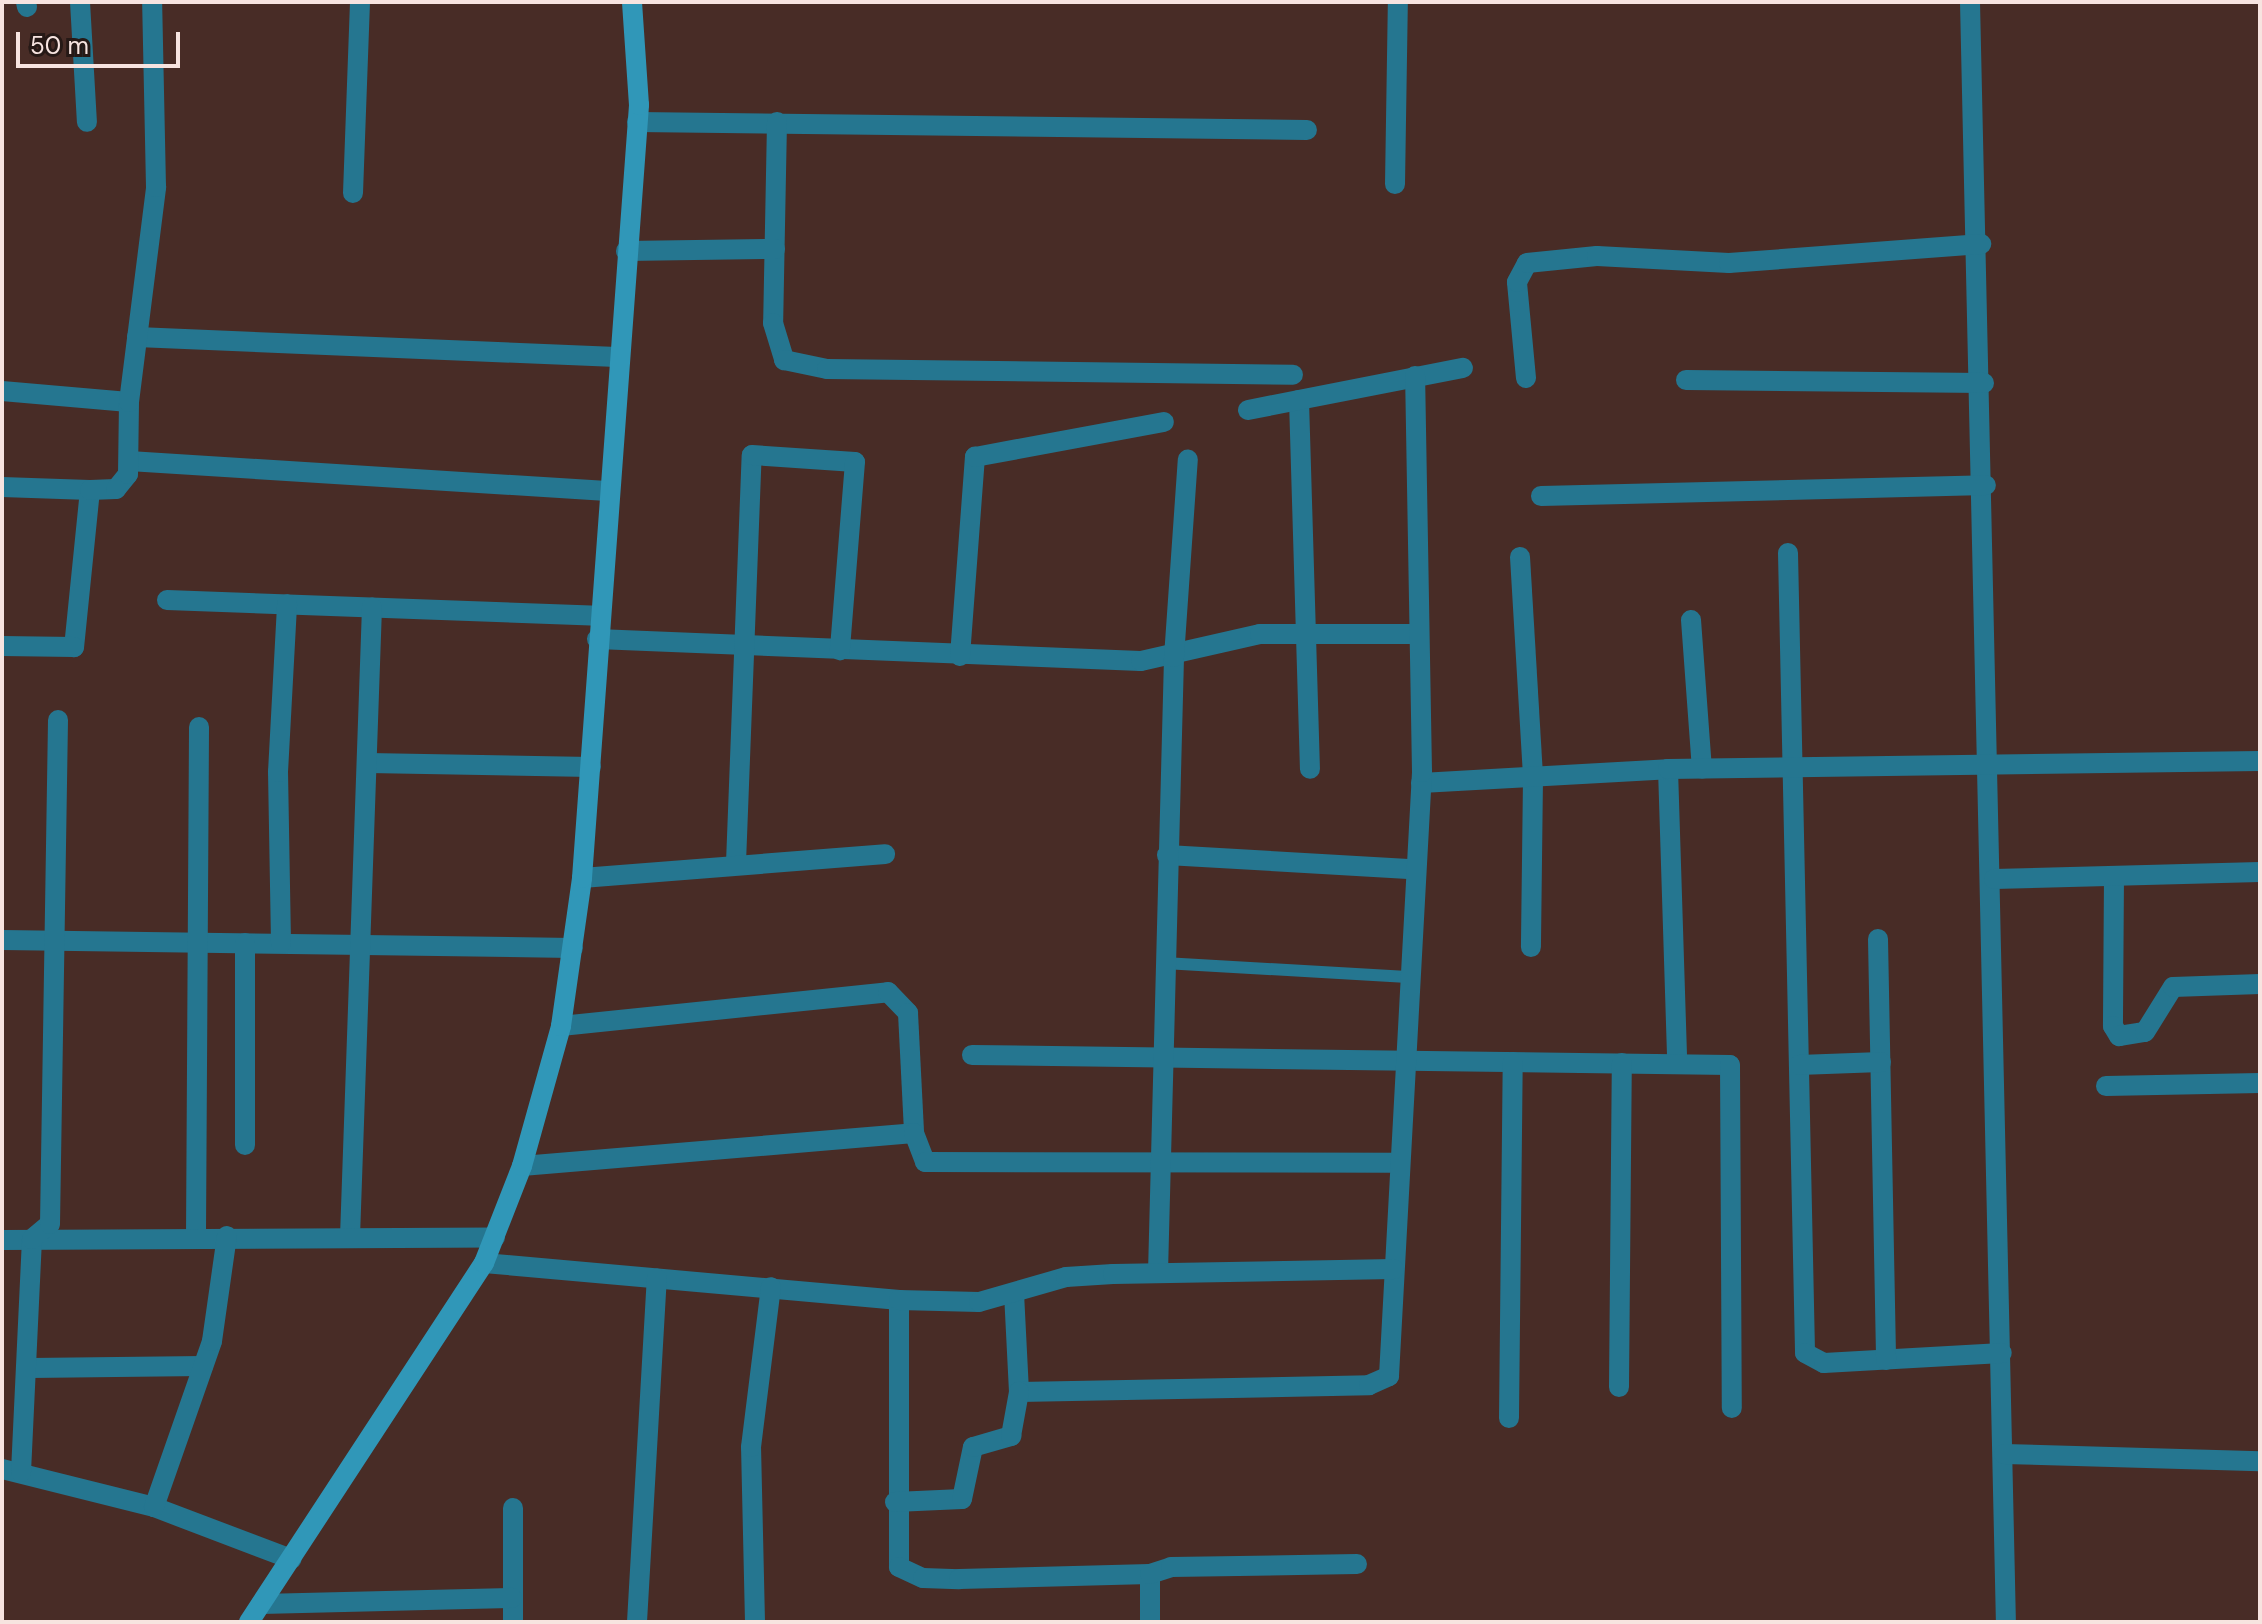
<!DOCTYPE html>
<html>
<head>
<meta charset="utf-8">
<style>
  body { margin:0 }
  #map { position:relative; width:2262px; height:1624px; overflow:hidden; background:#482c26; font-family:"DM Sans",sans-serif }
  div>[style] { position:absolute }
  .lane>* { height:12px; margin:-6px; padding:0 6px; transform-origin:6px; border-radius:6px; background:#257690 }
  .street>* { height:20px; margin:-10px; padding:0 10px; transform-origin:10px; border-radius:10px; background:#257690 }
  .secondary>* { height:20px; margin:-10px; padding:0 10px; transform-origin:10px; border-radius:10px; background:#3097b8 }
  span { translate:-50% -50%; white-space:nowrap; text-align:center; line-height:1.15; -webkit-text-stroke:7px #261916; paint-order:stroke }
  .frame { position:absolute; inset:0; border:4px solid #f7e4e0; pointer-events:none }
  .scale { position:absolute; left:16px; top:32px; width:164px; height:36px; box-sizing:border-box; border:4px solid #f7e4e0; border-top:0; padding-left:10px; font-size:24px; line-height:28px; white-space:nowrap; color:#f7e4e0; -webkit-text-stroke:6px #261916; paint-order:stroke }
</style>
</head>
<body>
<div id="map">
  <div class="lane">
    <i style="left:1164px;top:963px;width:244px;rotate:3.3deg"></i>
  </div>
  <div class="street">
    <i style="left:26px;top:2px;width:5px;rotate:79deg"></i>
    <i style="left:80px;top:2px;width:120px;rotate:86.7deg"></i>
    <i style="left:1970px;top:2px;width:1620px;rotate:88.73deg"></i>
    <i style="left:637px;top:122px;width:670px;rotate:0.68deg"></i>
    <i style="left:777px;top:122px;width:201px;rotate:91.1deg"></i>
    <i style="left:773px;top:323px;width:39px;rotate:73deg"></i>
    <i style="left:784px;top:360px;width:44px;rotate:11.8deg"></i>
    <i style="left:827px;top:369px;width:466px;rotate:0.7deg"></i>
    <i style="left:1395px;top:184px;width:182px;rotate:-89.1deg"></i>
    <i style="left:353px;top:193px;width:191px;rotate:-87.9deg"></i>
    <i style="left:626px;top:251px;width:149px;rotate:-0.8deg"></i>
    <i style="left:137px;top:337px;width:480px;rotate:2.4deg"></i>
    <i style="left:1526px;top:378px;width:96px;rotate:-95.4deg"></i>
    <i style="left:1517px;top:282px;width:21px;rotate:-62deg"></i>
    <i style="left:1527px;top:263px;width:70px;rotate:-5.7deg"></i>
    <i style="left:1597px;top:256px;width:132px;rotate:3deg"></i>
    <i style="left:1729px;top:263px;width:253px;rotate:-4.3deg"></i>
    <i style="left:1686px;top:380px;width:298px;rotate:0.6deg"></i>
    <i style="left:2px;top:391px;width:127px;rotate:5deg"></i>
    <i style="left:1299px;top:400px;width:369px;rotate:88.3deg"></i>
    <i style="left:1248px;top:410px;width:219px;rotate:-11.1deg"></i>
    <i style="left:129px;top:461px;width:479px;rotate:3.6deg"></i>
    <i style="left:2px;top:487px;width:88px;rotate:2deg"></i>
    <i style="left:90px;top:490px;width:158px;rotate:95.8deg"></i>
    <i style="left:74px;top:647px;width:72px;rotate:-179.2deg"></i>
    <i style="left:90px;top:490px;width:26px;rotate:-2deg"></i>
    <i style="left:116px;top:489px;width:19px;rotate:-51deg"></i>
    <i style="left:128px;top:474px;width:72px;rotate:-89.2deg"></i>
    <i style="left:129px;top:402px;width:217px;rotate:-82.8deg"></i>
    <i style="left:156px;top:187px;width:185px;rotate:-91.2deg"></i>
    <i style="left:1541px;top:496px;width:445px;rotate:-1.4deg"></i>
    <i style="left:1788px;top:553px;width:800px;rotate:88.78deg"></i>
    <i style="left:1805px;top:1353px;width:21px;rotate:28deg"></i>
    <i style="left:1824px;top:1363px;width:178px;rotate:-3.2deg"></i>
    <i style="left:1520px;top:557px;width:221px;rotate:86.6deg"></i>
    <i style="left:1533px;top:778px;width:169px;rotate:90.7deg"></i>
    <i style="left:167px;top:600px;width:431px;rotate:2.1deg"></i>
    <i style="left:1691px;top:620px;width:149px;rotate:85.8deg"></i>
    <i style="left:597px;top:639px;width:544px;rotate:2.32deg"></i>
    <i style="left:1141px;top:661px;width:122px;rotate:-12.8deg"></i>
    <i style="left:1260px;top:634px;width:154px"></i>
    <i style="left:960px;top:656px;width:200px;rotate:-85.7deg"></i>
    <i style="left:975px;top:457px;width:192px;rotate:-10.5deg"></i>
    <i style="left:368px;top:763px;width:223px;rotate:1deg"></i>
    <i style="left:1668px;top:769px;width:294px;rotate:88.2deg"></i>
    <i style="left:1421px;top:783px;width:247px;rotate:-3.2deg"></i>
    <i style="left:1668px;top:769px;width:592px;rotate:-0.77deg"></i>
    <i style="left:1167px;top:855px;width:246px;rotate:3.3deg"></i>
    <i style="left:736px;top:863px;width:408px;rotate:-87.8deg"></i>
    <i style="left:752px;top:455px;width:103px;rotate:3.9deg"></i>
    <i style="left:855px;top:462px;width:189px;rotate:94.6deg"></i>
    <i style="left:2114px;top:876px;width:150px;rotate:90.4deg"></i>
    <i style="left:2113px;top:1026px;width:12px;rotate:59deg"></i>
    <i style="left:2119px;top:1036px;width:26px;rotate:-9deg"></i>
    <i style="left:2145px;top:1032px;width:53px;rotate:-58.1deg"></i>
    <i style="left:2173px;top:987px;width:87px;rotate:-2deg"></i>
    <i style="left:582px;top:878px;width:304px;rotate:-4.5deg"></i>
    <i style="left:1994px;top:879px;width:266px;rotate:-1.5deg"></i>
    <i style="left:1878px;top:939px;width:421px;rotate:88.9deg"></i>
    <i style="left:2px;top:940px;width:571px;rotate:0.8deg"></i>
    <i style="left:245px;top:943px;width:202px;rotate:90deg"></i>
    <i style="left:281px;top:943px;width:171px;rotate:-91deg"></i>
    <i style="left:278px;top:772px;width:168px;rotate:-86.9deg"></i>
    <i style="left:561px;top:1026px;width:329px;rotate:-5.9deg"></i>
    <i style="left:888px;top:992px;width:29px;rotate:46deg"></i>
    <i style="left:908px;top:1013px;width:120px;rotate:87.1deg"></i>
    <i style="left:972px;top:1055px;width:758px;rotate:0.76deg"></i>
    <i style="left:1730px;top:1065px;width:343px;rotate:89.7deg"></i>
    <i style="left:1799px;top:1065px;width:82px;rotate:-2.1deg"></i>
    <i style="left:2106px;top:1086px;width:154px;rotate:-1.1deg"></i>
    <i style="left:522px;top:1166px;width:393px;rotate:-4.8deg"></i>
    <i style="left:914px;top:1133px;width:31px;rotate:69deg"></i>
    <i style="left:925px;top:1162px;width:473px;rotate:0.1deg"></i>
    <i style="left:196px;top:1235px;width:508px;rotate:-89.66deg"></i>
    <i style="left:350px;top:1237px;width:630px;rotate:-88deg"></i>
    <i style="left:2px;top:1240px;width:493px;rotate:-0.3deg"></i>
    <i style="left:484px;top:1263px;width:417px;rotate:5.1deg"></i>
    <i style="left:899px;top:1300px;width:267px;rotate:90deg"></i>
    <i style="left:899px;top:1567px;width:26px;rotate:25deg"></i>
    <i style="left:923px;top:1578px;width:36px;rotate:2deg"></i>
    <i style="left:959px;top:1579px;width:191px;rotate:-1.5deg"></i>
    <i style="left:1150px;top:1574px;width:48px;rotate:90deg"></i>
    <i style="left:1158px;top:1273px;width:616px;rotate:-88.51deg"></i>
    <i style="left:1174px;top:657px;width:198px;rotate:-86deg"></i>
    <i style="left:1014px;top:1293px;width:99px;rotate:87.1deg"></i>
    <i style="left:1019px;top:1392px;width:350px;rotate:-1.1deg"></i>
    <i style="left:1369px;top:1385px;width:22px;rotate:-24deg"></i>
    <i style="left:1389px;top:1376px;width:605px;rotate:-86.87deg"></i>
    <i style="left:1422px;top:772px;width:396px;rotate:-91deg"></i>
    <i style="left:899px;top:1300px;width:80px;rotate:1.4deg"></i>
    <i style="left:979px;top:1302px;width:91px;rotate:-16deg"></i>
    <i style="left:1066px;top:1277px;width:47px;rotate:-3.7deg"></i>
    <i style="left:1113px;top:1274px;width:281px;rotate:-1deg"></i>
    <i style="left:30px;top:1368px;width:173px;rotate:-0.7deg"></i>
    <i style="left:1619px;top:1387px;width:324px;rotate:-89.5deg"></i>
    <i style="left:1509px;top:1418px;width:356px;rotate:-89.4deg"></i>
    <i style="left:2004px;top:1454px;width:256px;rotate:1.6deg"></i>
    <i style="left:2px;top:1469px;width:157px;rotate:14deg"></i>
    <i style="left:154px;top:1507px;width:147px;rotate:20.8deg"></i>
    <i style="left:21px;top:1472px;width:233px;rotate:-87.3deg"></i>
    <i style="left:32px;top:1239px;width:23px;rotate:-40deg"></i>
    <i style="left:50px;top:1224px;width:504px;rotate:-89.09deg"></i>
    <i style="left:895px;top:1502px;width:67px;rotate:-2.6deg"></i>
    <i style="left:962px;top:1499px;width:53px;rotate:-78.1deg"></i>
    <i style="left:973px;top:1447px;width:40px;rotate:-16deg"></i>
    <i style="left:1011px;top:1436px;width:45px;rotate:-79.7deg"></i>
    <i style="left:154px;top:1507px;width:176px;rotate:-70.7deg"></i>
    <i style="left:212px;top:1341px;width:106px;rotate:-81.9deg"></i>
    <i style="left:513px;top:1508px;width:114px;rotate:90deg"></i>
    <i style="left:1150px;top:1574px;width:22px;rotate:-18deg"></i>
    <i style="left:1171px;top:1567px;width:186px;rotate:-0.9deg"></i>
    <i style="left:261px;top:1604px;width:251px;rotate:-1.4deg"></i>
    <i style="left:637px;top:1622px;width:344px;rotate:-86.7deg"></i>
    <i style="left:755px;top:1622px;width:175px;rotate:-91.3deg"></i>
    <i style="left:751px;top:1447px;width:161px;rotate:-82.9deg"></i>
  </div>
  <div class="secondary">
    <i style="left:249px;top:1622px;width:429px;rotate:-56.8deg"></i>
    <i style="left:484px;top:1263px;width:104px;rotate:-68.6deg"></i>
    <i style="left:522px;top:1166px;width:145px;rotate:-74.4deg"></i>
    <i style="left:561px;top:1026px;width:149px;rotate:-81.9deg"></i>
    <i style="left:582px;top:878px;width:775px;rotate:-85.78deg"></i>
    <i style="left:639px;top:105px;width:103px;rotate:-93.9deg"></i>
  </div>
  <div class="frame"></div>
  <div class="scale">50 m</div>
</div>
</body>
</html>
